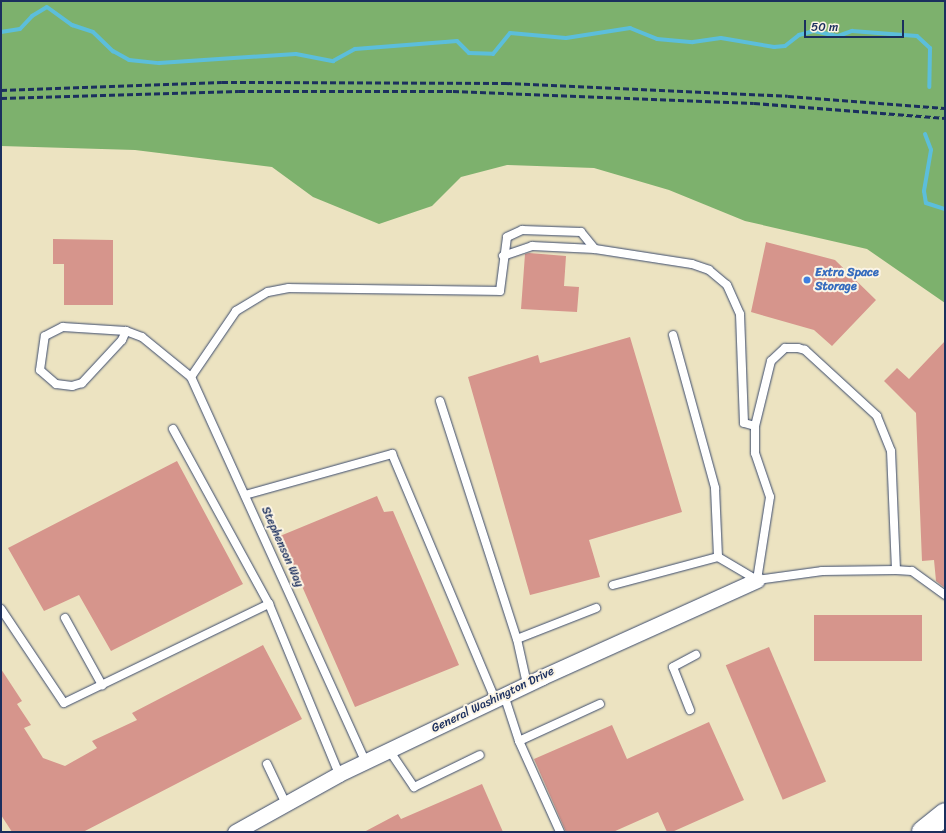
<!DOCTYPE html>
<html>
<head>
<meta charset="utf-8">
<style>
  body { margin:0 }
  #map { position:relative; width:946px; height:833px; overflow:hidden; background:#ece3c1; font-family:Sriracha,sans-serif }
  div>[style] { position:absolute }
  .forest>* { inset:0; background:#7db16d }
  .stream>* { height:4px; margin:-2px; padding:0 2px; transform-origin:2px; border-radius:2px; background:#5cbedb }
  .building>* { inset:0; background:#d6958c; transform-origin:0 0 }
  .roads { filter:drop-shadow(0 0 1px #3a4a6d) drop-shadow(0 0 1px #3a4a6d) }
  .service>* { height:8px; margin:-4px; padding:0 4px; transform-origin:4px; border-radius:4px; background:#fff }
  .minor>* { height:15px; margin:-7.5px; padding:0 7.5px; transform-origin:7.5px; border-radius:7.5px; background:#fff }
  .motorway>* { height:22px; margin:-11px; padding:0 11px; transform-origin:11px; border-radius:11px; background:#fff }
  .rail>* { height:3px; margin-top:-1.5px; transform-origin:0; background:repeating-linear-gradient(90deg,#1b2f5e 0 6px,transparent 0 9px) }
  .dots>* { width:11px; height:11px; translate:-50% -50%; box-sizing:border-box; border:2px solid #fcf5e5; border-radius:50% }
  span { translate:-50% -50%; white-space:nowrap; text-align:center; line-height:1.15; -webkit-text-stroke:4px #fcf5e5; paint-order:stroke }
  .shop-label { font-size:12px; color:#366cbe; font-weight:700 }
  .left { translate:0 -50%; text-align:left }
  .street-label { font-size:12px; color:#1b2f5e }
  .frame { position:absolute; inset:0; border:2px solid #1b2f5e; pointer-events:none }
  .scale { position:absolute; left:804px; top:20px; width:100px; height:18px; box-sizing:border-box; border:2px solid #1b2f5e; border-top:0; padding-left:5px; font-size:12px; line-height:14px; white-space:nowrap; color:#1b2f5e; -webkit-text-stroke:3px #fcf5e5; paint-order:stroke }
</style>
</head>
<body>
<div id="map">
  <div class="forest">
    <i style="clip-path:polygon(1px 1px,945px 1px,945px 303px,867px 249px,745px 221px,669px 190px,594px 168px,507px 165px,461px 177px,432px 206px,379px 224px,313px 197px,272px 167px,135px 150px,1px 146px)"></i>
  </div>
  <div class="stream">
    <i style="left:1px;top:32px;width:19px;rotate:-9deg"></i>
    <i style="left:20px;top:29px;width:18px;rotate:-47deg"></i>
    <i style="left:32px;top:16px;width:17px;rotate:-31deg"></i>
    <i style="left:47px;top:7px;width:31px;rotate:36deg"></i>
    <i style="left:72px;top:25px;width:22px;rotate:18deg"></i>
    <i style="left:93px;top:32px;width:28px;rotate:44deg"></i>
    <i style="left:113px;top:51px;width:18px;rotate:29deg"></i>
    <i style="left:129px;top:60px;width:30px;rotate:6deg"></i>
    <i style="left:159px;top:63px;width:137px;rotate:-3.8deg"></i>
    <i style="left:296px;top:54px;width:38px;rotate:11deg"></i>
    <i style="left:333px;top:61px;width:25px;rotate:-29deg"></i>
    <i style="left:355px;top:49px;width:90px;rotate:-4.4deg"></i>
    <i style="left:445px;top:42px;width:12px;rotate:-5deg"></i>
    <i style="left:457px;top:41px;width:17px;rotate:45deg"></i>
    <i style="left:469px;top:53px;width:24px;rotate:2deg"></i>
    <i style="left:493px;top:54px;width:27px;rotate:-51deg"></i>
    <i style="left:510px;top:33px;width:56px;rotate:5.1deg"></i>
    <i style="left:566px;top:38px;width:65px;rotate:-8.9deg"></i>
    <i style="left:630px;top:28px;width:29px;rotate:22deg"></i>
    <i style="left:657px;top:39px;width:36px;rotate:5deg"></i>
    <i style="left:693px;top:42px;width:28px;rotate:-8deg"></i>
    <i style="left:721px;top:38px;width:54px;rotate:9.6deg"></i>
    <i style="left:774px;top:47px;width:11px;rotate:-5deg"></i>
    <i style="left:785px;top:46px;width:18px;rotate:-38deg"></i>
    <i style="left:799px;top:35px;width:16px;rotate:-15deg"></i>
    <i style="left:814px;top:31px;width:25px;rotate:12deg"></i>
    <i style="left:838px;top:36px;width:15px;rotate:-20deg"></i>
    <i style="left:852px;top:31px;width:65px;rotate:4.4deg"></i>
    <i style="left:917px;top:36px;width:18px;rotate:43deg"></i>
    <i style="left:930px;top:48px;width:39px;rotate:91deg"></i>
    <i style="left:925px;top:134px;width:17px;rotate:69deg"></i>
    <i style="left:931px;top:150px;width:42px;rotate:99.7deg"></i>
    <i style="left:924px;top:191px;width:12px;rotate:81deg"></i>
    <i style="left:926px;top:203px;width:20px;rotate:18deg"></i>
  </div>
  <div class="building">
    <i style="clip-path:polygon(53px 239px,113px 240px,113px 305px,64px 305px,64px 264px,53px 264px)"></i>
    <i style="clip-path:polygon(766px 242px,835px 260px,876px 300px,832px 346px,814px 330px,751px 312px)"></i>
    <i style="clip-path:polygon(529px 253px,566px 256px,564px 286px,579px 287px,577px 312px,521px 309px,525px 254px)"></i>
    <i style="clip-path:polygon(630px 337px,682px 512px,589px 540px,600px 577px,530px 595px,468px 377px,538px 355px,540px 363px)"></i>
    <i style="clip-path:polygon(945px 341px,945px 588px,936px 581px,934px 560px,922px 561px,916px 413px,884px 381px,897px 368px,909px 379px)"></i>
    <i style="clip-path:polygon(177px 461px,243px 584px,111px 651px,79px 595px,44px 611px,8px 548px)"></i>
    <i style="clip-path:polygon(377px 496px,384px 512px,393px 511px,459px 665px,355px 707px,280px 536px)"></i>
    <i style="left:814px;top:615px;width:108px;height:46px"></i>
    <i style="clip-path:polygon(263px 645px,302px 719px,83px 832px,12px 832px,1px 815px,1px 669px,22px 701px,17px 704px,31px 725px,24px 728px,43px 758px,65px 766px,97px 748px,92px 741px,137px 720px,132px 713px)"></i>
    <i style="left:769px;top:647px;width:146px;height:47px;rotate:67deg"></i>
    <i style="clip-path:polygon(709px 722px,744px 800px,672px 832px,667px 832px,658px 812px,613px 832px,566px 832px,534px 759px,612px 725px,627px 759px)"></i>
    <i style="clip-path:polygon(482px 784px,503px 832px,364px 832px,398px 814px,401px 819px)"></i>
  </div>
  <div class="roads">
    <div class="service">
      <i style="left:503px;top:256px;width:31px;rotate:-19deg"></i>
      <i style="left:532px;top:246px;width:63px;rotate:2.7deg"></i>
      <i style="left:126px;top:331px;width:10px;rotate:114deg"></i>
      <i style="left:122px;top:340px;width:59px;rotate:132.9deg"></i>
      <i style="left:82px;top:383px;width:10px;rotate:163deg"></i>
      <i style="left:72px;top:386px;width:16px;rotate:-173deg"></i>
      <i style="left:56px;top:384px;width:21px;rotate:-139deg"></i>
      <i style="left:40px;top:370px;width:34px;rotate:-82deg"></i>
      <i style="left:45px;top:336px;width:20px;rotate:-27deg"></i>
      <i style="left:63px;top:327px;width:63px;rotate:3.6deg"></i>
      <i style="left:126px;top:331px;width:17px;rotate:21deg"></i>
      <i style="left:142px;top:337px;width:63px;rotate:39.2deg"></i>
      <i style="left:191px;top:377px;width:422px;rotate:65.6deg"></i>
      <i style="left:673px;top:335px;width:159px;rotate:74.6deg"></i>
      <i style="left:715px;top:488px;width:69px;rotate:87.5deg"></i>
      <i style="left:191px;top:377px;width:80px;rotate:-55.7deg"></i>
      <i style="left:236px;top:311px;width:37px;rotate:-31deg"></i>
      <i style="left:268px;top:292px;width:21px;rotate:-11deg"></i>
      <i style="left:289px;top:288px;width:211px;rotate:0.8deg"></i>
      <i style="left:500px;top:291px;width:54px;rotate:-82.6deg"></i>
      <i style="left:507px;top:237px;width:17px;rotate:-25deg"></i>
      <i style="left:522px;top:230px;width:59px;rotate:1.9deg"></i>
      <i style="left:581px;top:232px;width:22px;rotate:51deg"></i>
      <i style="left:595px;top:249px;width:98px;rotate:8.8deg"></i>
      <i style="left:692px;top:264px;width:18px;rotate:19deg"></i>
      <i style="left:709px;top:270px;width:23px;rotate:40deg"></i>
      <i style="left:727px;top:285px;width:32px;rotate:66deg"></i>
      <i style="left:740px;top:314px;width:109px;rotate:87.9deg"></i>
      <i style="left:744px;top:423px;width:11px;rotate:15deg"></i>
      <i style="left:440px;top:401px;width:250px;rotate:72.1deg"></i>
      <i style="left:517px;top:639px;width:46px;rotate:77.5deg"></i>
      <i style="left:173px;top:429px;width:200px;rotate:61.3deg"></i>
      <i style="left:269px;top:604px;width:184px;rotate:67.6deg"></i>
      <i style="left:245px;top:495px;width:153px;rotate:-15.6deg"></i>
      <i style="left:392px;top:454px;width:266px;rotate:67.2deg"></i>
      <i style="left:896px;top:570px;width:16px;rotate:4deg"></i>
      <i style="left:912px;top:571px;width:41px;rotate:36deg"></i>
      <i style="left:613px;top:585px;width:109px;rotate:-14.9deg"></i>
      <i style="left:718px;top:557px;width:45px;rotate:30.5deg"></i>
      <i style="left:757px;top:580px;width:66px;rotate:-7.9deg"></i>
      <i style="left:822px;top:571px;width:74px;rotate:-0.8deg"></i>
      <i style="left:896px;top:570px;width:119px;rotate:-92.4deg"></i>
      <i style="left:891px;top:451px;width:38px;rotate:-112deg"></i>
      <i style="left:877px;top:416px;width:98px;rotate:-137.5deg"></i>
      <i style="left:805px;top:350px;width:7px;rotate:-164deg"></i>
      <i style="left:798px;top:348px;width:13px;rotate:180deg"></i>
      <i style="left:785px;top:348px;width:19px;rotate:137deg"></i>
      <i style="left:771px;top:361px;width:67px;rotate:103.8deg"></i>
      <i style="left:755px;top:426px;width:27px;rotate:90deg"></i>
      <i style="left:755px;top:453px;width:46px;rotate:71.2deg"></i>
      <i style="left:770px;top:497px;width:84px;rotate:98.9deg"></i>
      <i style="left:1px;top:609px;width:113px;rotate:56.2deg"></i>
      <i style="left:64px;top:703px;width:228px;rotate:-25.8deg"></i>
      <i style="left:65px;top:618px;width:77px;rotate:61.1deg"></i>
      <i style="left:517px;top:639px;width:85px;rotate:-21.4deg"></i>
      <i style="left:504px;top:695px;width:48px;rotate:71.9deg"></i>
      <i style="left:519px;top:741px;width:89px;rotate:-24.6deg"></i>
      <i style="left:690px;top:710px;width:46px;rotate:-111.6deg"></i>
      <i style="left:673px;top:667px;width:26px;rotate:-28deg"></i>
      <i style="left:519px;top:741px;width:100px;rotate:65.7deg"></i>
      <i style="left:389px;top:750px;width:45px;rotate:56deg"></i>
      <i style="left:414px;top:787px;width:73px;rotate:-25.9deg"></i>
      <i style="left:267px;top:764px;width:44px;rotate:64.6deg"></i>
    </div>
    <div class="minor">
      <i style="left:235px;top:832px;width:119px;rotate:-29.1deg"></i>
      <i style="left:339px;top:774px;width:225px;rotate:-25.5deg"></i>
      <i style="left:542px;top:677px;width:236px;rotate:-24.3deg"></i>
    </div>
    <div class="motorway">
      <i style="left:923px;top:832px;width:28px;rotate:-39deg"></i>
    </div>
  </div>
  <div class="rail">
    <i style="left:1px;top:90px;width:221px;rotate:-2.1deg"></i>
    <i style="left:222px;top:82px;width:284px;rotate:0.2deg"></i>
    <i style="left:506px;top:83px;width:282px;rotate:2.6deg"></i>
    <i style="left:788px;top:96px;width:157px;rotate:4.4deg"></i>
    <i style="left:1px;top:98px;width:238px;rotate:-1.7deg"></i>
    <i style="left:239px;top:91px;width:214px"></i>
    <i style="left:453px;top:91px;width:301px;rotate:2.3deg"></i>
    <i style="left:754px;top:103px;width:192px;rotate:4.5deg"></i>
  </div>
  <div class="dots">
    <i style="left:807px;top:280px;background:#3f7fe0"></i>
  </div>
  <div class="shop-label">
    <span class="left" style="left:815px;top:280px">Extra Space<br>Storage</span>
  </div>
  <div class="street-label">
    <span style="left:282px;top:547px;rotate:66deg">Stephenson Way</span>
    <span style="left:493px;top:700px;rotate:-26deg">General Washington Drive</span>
  </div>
  <div class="frame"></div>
  <div class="scale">50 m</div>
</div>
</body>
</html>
